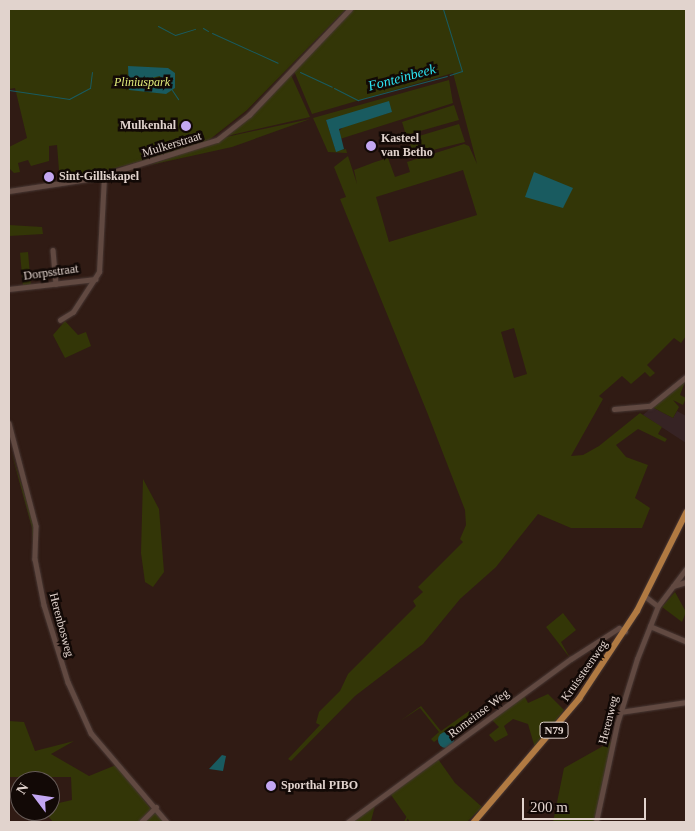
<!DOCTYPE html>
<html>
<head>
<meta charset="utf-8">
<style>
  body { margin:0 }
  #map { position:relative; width:695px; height:831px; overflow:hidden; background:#301b14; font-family:Georgia,serif }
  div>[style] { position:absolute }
  .industrial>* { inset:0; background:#362324 }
  .green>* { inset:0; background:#333607; transform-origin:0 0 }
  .water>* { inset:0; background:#195b60 }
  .round { border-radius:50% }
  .stream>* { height:1px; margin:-0.5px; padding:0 0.5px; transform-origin:0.5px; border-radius:0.5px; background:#195b60 }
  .roads { filter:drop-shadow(0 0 1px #473733) drop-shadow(0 0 1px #473733) }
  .minor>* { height:4.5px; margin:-2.25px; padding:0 2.25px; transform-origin:2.25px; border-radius:2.25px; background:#614941 }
  .major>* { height:5.5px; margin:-2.75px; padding:0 2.75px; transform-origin:2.75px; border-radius:2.75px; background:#b17a42 }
  .dots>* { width:14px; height:14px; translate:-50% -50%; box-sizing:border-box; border:2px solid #120906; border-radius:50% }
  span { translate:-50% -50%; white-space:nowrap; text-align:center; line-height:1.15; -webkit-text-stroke:5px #120906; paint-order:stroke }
  .shield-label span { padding:1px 4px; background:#120906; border:1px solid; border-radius:4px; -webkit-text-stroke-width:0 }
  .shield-label { font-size:11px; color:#e1d3cd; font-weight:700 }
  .park-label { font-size:12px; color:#e2ed7c; font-style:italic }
  .poi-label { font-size:12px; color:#e1d3cd; font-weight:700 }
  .right { translate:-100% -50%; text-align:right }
  .left { translate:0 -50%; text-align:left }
  .street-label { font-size:12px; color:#e1d3cd }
  .water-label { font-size:14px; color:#2de6f4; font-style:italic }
  .frame { position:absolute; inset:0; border:10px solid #e1d3cd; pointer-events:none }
  .north { position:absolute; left:10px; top:771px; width:50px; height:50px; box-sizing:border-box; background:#120906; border:1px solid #655a56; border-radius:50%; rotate:301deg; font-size:14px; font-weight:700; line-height:20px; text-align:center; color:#e1d3cd }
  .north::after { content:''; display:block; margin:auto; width:18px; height:22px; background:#c3a7f2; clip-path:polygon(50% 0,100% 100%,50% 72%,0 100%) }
  .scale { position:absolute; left:522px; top:798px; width:124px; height:22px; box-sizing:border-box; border:2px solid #e1d3cd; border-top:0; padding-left:6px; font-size:15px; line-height:18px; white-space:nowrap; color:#e1d3cd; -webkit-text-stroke:4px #120906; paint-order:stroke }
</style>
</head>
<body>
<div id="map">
  <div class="industrial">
    <i style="clip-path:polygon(652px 407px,673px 418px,677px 411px,686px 416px,686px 443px,643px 415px)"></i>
  </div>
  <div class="green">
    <i style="clip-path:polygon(9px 9px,346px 9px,247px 110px,204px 144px,60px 183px,57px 145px,49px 146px,49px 161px,31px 166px,28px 160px,18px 163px,20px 172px,14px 173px,9px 168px,9px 147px,27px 138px,15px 88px,9px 89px)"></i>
    <i style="clip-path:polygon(evenodd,353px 9px,686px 9px,686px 336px,681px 343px,674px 338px,647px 365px,655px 373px,650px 377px,645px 372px,631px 384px,622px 376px,599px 396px,603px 399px,571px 456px,583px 455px,599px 446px,640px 413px,662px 427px,658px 434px,667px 439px,665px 442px,638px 429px,616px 445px,626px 457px,648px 465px,635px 498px,650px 508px,642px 528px,571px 528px,538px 514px,496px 567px,460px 599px,423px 644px,355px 696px,291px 761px,288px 759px,320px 725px,316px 723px,319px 712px,340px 691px,348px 674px,416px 606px,413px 601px,423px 592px,418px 587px,463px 542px,460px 539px,466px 525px,465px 510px,427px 412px,340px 199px,346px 197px,334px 167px,348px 156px,357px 184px,354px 170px,375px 162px,388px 158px,395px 177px,410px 172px,407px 162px,464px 144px,469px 146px,477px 164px,453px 73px,312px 114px,294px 71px,353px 9px,463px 170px,477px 215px,389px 242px,376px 197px,463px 170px,353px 9px,514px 328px,527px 374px,514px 378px,501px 332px,514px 328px)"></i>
    <i style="clip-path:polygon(291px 75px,310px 117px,227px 136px,251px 117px)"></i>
    <i style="clip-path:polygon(449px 80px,453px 103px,340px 139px,338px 132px,344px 126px,392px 112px,326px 120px,336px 151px,346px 149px,347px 153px,328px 152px,313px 118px)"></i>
    <i style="clip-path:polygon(454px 105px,459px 120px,406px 135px,402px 122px)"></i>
    <i style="clip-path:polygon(310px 119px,232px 147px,150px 165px,226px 137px)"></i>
    <i style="clip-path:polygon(459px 124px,465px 142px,413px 155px,409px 139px)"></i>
    <i style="clip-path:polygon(9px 225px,42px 227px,43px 234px,9px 236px)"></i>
    <i style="left:28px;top:252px;width:33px;height:8px;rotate:85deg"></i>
    <i style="clip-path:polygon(65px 321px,78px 335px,86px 332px,91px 346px,65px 358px,53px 335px)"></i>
    <i style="clip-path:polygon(686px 379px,680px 395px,686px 398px,683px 405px,673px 400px,679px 407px,673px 418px,652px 407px)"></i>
    <i style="clip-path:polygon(11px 451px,35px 528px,33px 545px,32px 528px)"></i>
    <i style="clip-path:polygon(143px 479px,159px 509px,164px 572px,153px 587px,145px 582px,141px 553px)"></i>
    <i style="clip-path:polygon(675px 592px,686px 612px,682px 622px,662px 607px)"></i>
    <i style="clip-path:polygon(563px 613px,576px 630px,561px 642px,570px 658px,546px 627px)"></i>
    <i style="clip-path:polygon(548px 694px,564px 710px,535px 748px,528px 724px,513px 719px,504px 726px,508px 735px,495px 742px,489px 735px,499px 727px,491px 719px,524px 695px,528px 703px)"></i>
    <i style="clip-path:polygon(421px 706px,441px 731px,469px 711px,472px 716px,434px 742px,431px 739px,439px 732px,420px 708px,400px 721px)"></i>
    <i style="clip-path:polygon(9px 721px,24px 722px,35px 751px,74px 741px,51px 754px,89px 776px,116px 765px,151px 809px,138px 822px,53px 822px,44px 811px,50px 811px,50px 805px,72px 800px,71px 777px,9px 777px)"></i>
    <i style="clip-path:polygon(612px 741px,594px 822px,553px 822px,564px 768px)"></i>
    <i style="left:440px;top:751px;width:2px;height:83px;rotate:27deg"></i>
    <i style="clip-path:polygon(438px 759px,455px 783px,482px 807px,467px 822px,410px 822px,389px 792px)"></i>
    <i style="clip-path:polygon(376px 802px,371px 821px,350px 822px)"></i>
    <i style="clip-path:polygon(155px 812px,165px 822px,143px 822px,152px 813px)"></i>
  </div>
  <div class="water">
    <i style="clip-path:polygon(evenodd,128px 66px,168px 68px,175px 73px,175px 88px,166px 94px,129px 90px,128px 66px,160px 76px,164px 86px,139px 85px,139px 81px,160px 76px)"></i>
    <i style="clip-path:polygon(389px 101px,392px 112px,339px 129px,344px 149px,336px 152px,326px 120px)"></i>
    <i style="clip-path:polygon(534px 172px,573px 188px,563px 208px,525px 197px)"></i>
    <i class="round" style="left:438px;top:732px;width:16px;height:16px"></i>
    <i style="clip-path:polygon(222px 755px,226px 756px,223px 771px,209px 769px)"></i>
  </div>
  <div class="stream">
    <i style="left:443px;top:9px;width:65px;rotate:73deg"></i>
    <i style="left:462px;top:71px;width:13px;rotate:162deg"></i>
    <i style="left:158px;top:26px;width:19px;rotate:28deg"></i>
    <i style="left:175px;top:35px;width:21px;rotate:-17deg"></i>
    <i style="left:203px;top:28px;width:6px;rotate:31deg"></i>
    <i style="left:212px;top:33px;width:72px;rotate:24.4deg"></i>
    <i style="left:300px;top:72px;width:35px;rotate:25deg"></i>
    <i style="left:334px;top:88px;width:27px;rotate:27deg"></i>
    <i style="left:358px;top:100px;width:92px;rotate:-15.1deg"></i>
    <i style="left:9px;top:90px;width:61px;rotate:8.5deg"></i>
    <i style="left:69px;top:99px;width:24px;rotate:-28deg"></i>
    <i style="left:90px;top:88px;width:16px;rotate:-83deg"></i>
    <i style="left:172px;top:90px;width:11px;rotate:56deg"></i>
  </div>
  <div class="roads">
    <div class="minor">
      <i style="left:9px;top:191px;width:86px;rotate:-8.7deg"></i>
      <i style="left:94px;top:178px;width:129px;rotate:-17.2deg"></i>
      <i style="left:217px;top:140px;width:41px;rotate:-38deg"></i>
      <i style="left:249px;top:115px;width:146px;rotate:-46.4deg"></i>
      <i style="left:53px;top:250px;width:34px;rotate:85deg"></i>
      <i style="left:9px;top:289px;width:87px;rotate:-6.6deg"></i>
      <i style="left:60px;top:320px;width:15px;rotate:-32deg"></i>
      <i style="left:73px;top:312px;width:48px;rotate:-57deg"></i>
      <i style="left:99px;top:272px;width:97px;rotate:-87deg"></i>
      <i style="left:614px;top:409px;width:36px;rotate:-5deg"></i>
      <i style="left:650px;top:406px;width:46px;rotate:-38.9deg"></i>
      <i style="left:9px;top:423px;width:106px;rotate:75.3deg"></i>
      <i style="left:36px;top:526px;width:33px;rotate:92deg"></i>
      <i style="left:35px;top:559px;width:47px;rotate:78.9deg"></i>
      <i style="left:44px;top:605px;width:81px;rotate:72.7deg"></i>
      <i style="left:68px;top:682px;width:56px;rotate:65.7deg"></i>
      <i style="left:91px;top:733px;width:117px;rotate:49.5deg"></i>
      <i style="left:673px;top:586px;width:14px;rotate:-17deg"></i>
      <i style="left:645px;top:596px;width:16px;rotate:38deg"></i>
      <i style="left:650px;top:626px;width:39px;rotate:23deg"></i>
      <i style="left:620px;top:712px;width:67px;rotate:-8.6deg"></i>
      <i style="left:141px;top:822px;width:21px;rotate:-45deg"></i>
      <i style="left:348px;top:822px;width:276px;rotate:-36.2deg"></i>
      <i style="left:571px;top:659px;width:57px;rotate:-32.9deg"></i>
      <i style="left:619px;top:628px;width:7px;rotate:27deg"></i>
      <i style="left:596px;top:822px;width:100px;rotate:-77.9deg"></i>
      <i style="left:617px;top:724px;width:68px;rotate:-72.9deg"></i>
      <i style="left:637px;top:659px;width:57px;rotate:-68.4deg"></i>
      <i style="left:658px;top:606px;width:46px;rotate:-52.9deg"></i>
    </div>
    <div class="major">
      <i style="left:474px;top:822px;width:162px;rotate:-49.5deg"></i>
      <i style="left:579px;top:699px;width:105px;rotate:-56.6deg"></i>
      <i style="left:637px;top:611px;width:110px;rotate:-63.4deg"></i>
    </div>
  </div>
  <div class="dots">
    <i style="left:186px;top:126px;background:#c3a7f2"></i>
    <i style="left:371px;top:146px;background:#c3a7f2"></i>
    <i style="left:49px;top:177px;background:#c3a7f2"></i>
    <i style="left:271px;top:786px;background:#c3a7f2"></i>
  </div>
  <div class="shield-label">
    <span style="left:554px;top:730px">N79</span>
  </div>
  <div class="park-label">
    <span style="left:142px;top:83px">Pliniuspark</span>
  </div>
  <div class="poi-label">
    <span class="right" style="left:176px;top:126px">Mulkenhal</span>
    <span class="left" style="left:381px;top:146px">Kasteel<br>van Betho</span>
    <span class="left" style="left:59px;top:177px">Sint-Gilliskapel</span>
    <span class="left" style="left:281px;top:786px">Sporthal PIBO</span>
  </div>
  <div class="street-label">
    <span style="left:172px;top:145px;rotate:-17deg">Mulkerstraat</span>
    <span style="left:51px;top:273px;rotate:-8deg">Dorpsstraat</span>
    <span style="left:61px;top:625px;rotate:75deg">Herenbosweg</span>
    <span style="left:585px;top:671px;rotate:-55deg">Kruissteenweg</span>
    <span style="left:479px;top:714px;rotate:-37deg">Romeinse Weg</span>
    <span style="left:609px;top:720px;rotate:-76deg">Herenweg</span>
  </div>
  <div class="water-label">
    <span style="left:402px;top:78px;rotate:-15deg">Fonteinbeek</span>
  </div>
  <div class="frame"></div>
  <div class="north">N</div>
  <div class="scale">200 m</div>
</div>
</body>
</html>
